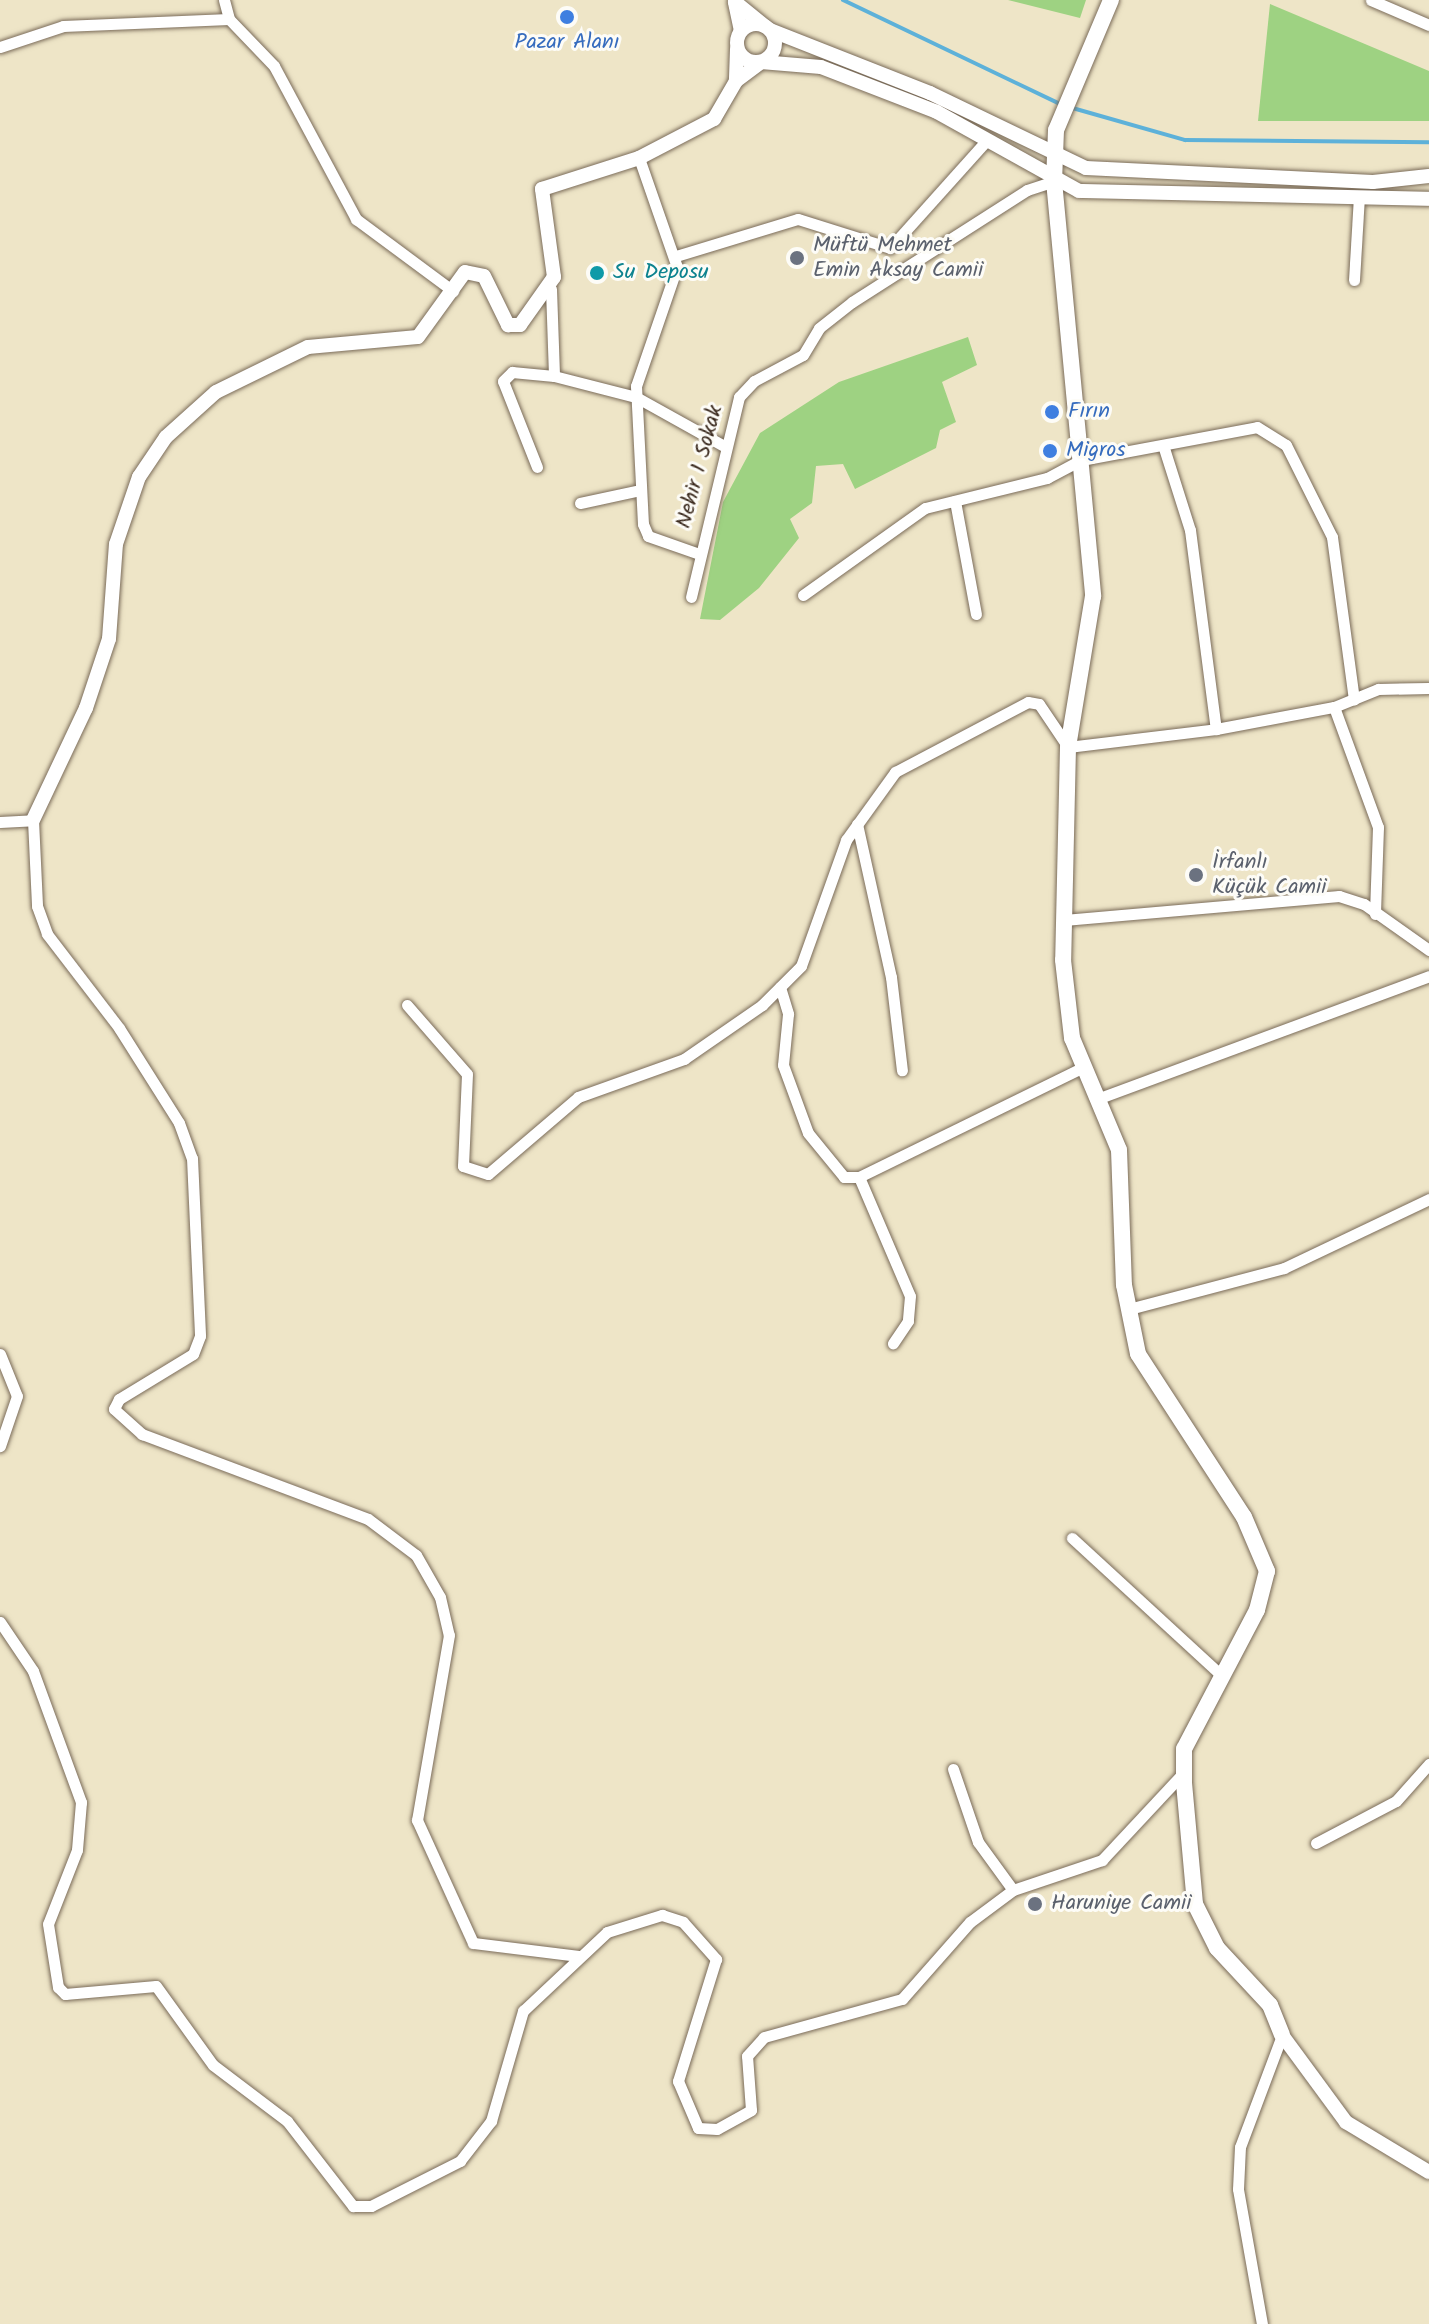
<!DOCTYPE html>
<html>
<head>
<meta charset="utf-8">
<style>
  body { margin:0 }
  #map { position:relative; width:1429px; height:2324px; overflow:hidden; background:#eee5c7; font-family:Kalam,sans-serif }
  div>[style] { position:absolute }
  .green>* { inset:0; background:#9ed282 }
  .stream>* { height:4px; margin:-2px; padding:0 2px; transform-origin:2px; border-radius:2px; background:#5db1d9 }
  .roads { filter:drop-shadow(0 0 2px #7a6b59) drop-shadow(0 0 2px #7a6b59) }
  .minor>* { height:11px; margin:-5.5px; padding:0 5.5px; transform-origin:5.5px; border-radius:5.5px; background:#fff }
  .tertiary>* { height:14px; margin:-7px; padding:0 7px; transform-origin:7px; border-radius:7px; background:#fff }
  .tertiary>.ring { margin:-7px; padding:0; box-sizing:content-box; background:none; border:14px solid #fff; border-radius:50% }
  .secondary>* { height:16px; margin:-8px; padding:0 8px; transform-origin:8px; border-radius:8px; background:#fff }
  .dots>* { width:22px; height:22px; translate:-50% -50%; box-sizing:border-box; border:4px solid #fdfcf7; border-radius:50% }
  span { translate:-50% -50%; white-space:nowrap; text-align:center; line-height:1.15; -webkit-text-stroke:6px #fdfcf7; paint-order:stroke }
  .shop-label { font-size:22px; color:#366cbe }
  .left { translate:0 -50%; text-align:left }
  .worship-label { font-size:22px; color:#5b616d }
  .culture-label { font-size:22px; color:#0d838f }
  .street-label { font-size:22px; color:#3b2a1e }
</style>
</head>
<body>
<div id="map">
  <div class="green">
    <i style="clip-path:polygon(1008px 0,1086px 0,1080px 18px)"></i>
    <i style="clip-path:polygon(1270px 4px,1429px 71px,1429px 121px,1258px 121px)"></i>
    <i style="clip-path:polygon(968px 337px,977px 365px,942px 382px,956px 422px,940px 430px,936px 448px,855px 489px,843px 464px,816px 466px,812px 503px,790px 519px,799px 538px,759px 588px,720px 620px,700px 619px,723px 502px,760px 433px,839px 382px)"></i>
  </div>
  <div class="stream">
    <i style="left:843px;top:0;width:241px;rotate:25.6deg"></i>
    <i style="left:1069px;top:107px;width:121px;rotate:15.9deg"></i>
    <i style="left:1185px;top:140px;width:244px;rotate:0.5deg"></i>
  </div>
  <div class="roads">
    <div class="minor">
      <i style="left:224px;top:0;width:20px;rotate:75deg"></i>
      <i style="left:229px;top:19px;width:65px;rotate:46.2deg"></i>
      <i style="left:274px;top:66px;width:174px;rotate:61.8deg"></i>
      <i style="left:356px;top:219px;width:121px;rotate:36.6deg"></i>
      <i style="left:1371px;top:0;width:63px;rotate:23.3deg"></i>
      <i style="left:0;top:47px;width:66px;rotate:-18.4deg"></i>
      <i style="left:63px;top:26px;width:166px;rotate:-2.4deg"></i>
      <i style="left:639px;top:158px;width:115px;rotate:70.8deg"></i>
      <i style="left:677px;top:267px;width:126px;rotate:109deg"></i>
      <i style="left:636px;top:386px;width:138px;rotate:87.1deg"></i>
      <i style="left:643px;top:524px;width:13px;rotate:67deg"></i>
      <i style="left:648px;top:536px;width:54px;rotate:19.4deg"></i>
      <i style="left:676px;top:256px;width:127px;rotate:-16.9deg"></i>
      <i style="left:798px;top:219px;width:96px;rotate:17.5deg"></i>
      <i style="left:890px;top:248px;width:145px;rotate:-48.1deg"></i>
      <i style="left:1354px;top:280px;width:84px;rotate:-86.6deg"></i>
      <i style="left:551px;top:289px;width:87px;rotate:88deg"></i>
      <i style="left:554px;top:376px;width:85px;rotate:14.4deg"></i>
      <i style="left:636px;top:397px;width:103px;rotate:29.1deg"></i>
      <i style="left:1163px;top:445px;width:89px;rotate:72.4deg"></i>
      <i style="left:1190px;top:530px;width:201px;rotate:82.6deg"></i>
      <i style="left:537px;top:467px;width:92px;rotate:-111.6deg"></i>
      <i style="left:503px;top:381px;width:13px;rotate:-45deg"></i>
      <i style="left:512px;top:372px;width:42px;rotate:5.4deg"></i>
      <i style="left:955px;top:501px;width:115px;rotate:79.5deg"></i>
      <i style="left:580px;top:503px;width:61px;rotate:-12.2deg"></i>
      <i style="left:803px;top:595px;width:150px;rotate:-35.5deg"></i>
      <i style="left:925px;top:508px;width:126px;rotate:-13.8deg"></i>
      <i style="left:1047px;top:478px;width:38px;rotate:-28deg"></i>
      <i style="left:1081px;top:460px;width:179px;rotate:-10.6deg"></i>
      <i style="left:1257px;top:427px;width:34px;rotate:32deg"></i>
      <i style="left:1286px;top:445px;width:103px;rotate:63.4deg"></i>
      <i style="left:1332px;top:537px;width:164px;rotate:82.3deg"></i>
      <i style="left:691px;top:597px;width:206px;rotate:-76.5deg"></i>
      <i style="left:739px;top:397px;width:22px;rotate:-47deg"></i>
      <i style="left:754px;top:381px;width:55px;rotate:-28deg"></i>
      <i style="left:803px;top:355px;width:31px;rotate:-59deg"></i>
      <i style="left:819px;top:328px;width:42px;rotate:-38.2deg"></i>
      <i style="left:852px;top:302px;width:208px;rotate:-32.6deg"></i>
      <i style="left:1027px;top:190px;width:28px;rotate:-18deg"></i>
      <i style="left:1334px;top:707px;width:128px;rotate:69.9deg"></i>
      <i style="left:1378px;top:827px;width:87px;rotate:92deg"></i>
      <i style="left:0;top:822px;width:33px;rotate:-3deg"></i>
      <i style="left:33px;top:820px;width:86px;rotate:87.3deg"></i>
      <i style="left:37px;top:906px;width:30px;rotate:70deg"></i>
      <i style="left:47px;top:934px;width:118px;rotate:52.5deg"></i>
      <i style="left:119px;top:1028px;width:112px;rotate:57.7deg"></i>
      <i style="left:179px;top:1123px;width:37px;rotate:70deg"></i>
      <i style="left:192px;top:1158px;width:178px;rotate:87.4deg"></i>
      <i style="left:200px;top:1336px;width:19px;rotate:111deg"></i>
      <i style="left:193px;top:1354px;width:87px;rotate:148.7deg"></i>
      <i style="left:119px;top:1399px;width:11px;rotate:117deg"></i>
      <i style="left:114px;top:1409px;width:38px;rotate:42deg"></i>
      <i style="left:142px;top:1434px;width:241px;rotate:20.6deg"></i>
      <i style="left:368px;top:1519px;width:60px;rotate:36.9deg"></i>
      <i style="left:416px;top:1555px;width:48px;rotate:60.3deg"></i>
      <i style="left:440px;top:1597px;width:39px;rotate:77deg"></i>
      <i style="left:449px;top:1635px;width:188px;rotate:99.8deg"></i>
      <i style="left:417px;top:1820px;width:135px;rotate:65.5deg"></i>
      <i style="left:473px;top:1943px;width:107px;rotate:7deg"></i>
      <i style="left:857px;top:824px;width:157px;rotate:77.5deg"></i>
      <i style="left:891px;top:977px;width:94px;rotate:83.3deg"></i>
      <i style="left:1064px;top:920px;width:276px;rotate:-5deg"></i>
      <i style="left:1339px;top:896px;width:26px;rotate:18deg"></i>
      <i style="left:1364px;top:904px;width:80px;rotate:35.3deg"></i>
      <i style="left:780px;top:987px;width:28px;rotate:73deg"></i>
      <i style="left:788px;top:1014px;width:51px;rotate:95.6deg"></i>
      <i style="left:783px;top:1065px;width:72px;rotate:69.8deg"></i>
      <i style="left:808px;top:1133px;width:57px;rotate:50.7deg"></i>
      <i style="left:844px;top:1177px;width:15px"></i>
      <i style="left:859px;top:1177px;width:250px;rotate:-26.1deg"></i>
      <i style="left:407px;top:1005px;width:91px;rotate:49deg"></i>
      <i style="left:467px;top:1074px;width:92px;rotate:92.5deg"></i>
      <i style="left:463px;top:1166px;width:26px;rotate:18deg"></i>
      <i style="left:488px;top:1174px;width:118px;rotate:-40.5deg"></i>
      <i style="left:578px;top:1097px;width:113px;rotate:-19.7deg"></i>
      <i style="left:684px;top:1059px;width:95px;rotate:-34.7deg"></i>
      <i style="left:762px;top:1005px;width:55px;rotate:-45deg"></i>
      <i style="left:801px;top:966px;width:134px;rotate:-70.3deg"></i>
      <i style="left:846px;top:840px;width:84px;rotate:-54.2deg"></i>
      <i style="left:895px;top:772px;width:150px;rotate:-27.8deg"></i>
      <i style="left:1028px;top:702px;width:11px;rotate:10deg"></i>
      <i style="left:1039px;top:704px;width:52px;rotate:56deg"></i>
      <i style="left:1068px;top:747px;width:149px;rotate:-6.9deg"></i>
      <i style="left:1216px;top:729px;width:120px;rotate:-10.6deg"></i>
      <i style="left:1334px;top:707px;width:48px;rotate:-22.2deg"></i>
      <i style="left:1378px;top:689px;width:51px;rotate:-1.1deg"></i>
      <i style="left:1097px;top:1099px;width:354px;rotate:-20.3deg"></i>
      <i style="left:859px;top:1177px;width:129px;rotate:66.8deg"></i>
      <i style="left:910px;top:1296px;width:25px;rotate:95deg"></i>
      <i style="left:908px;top:1321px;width:27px;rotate:124deg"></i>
      <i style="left:1129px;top:1309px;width:160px;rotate:-14.8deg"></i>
      <i style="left:1284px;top:1268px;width:161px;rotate:-25.4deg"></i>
      <i style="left:0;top:1354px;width:45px;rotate:68deg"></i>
      <i style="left:17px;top:1396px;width:53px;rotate:108.8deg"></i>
      <i style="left:1072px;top:1538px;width:201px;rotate:42.6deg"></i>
      <i style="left:0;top:1622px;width:59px;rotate:56deg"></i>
      <i style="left:33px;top:1671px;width:140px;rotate:69.9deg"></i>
      <i style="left:81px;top:1802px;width:48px;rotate:94.8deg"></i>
      <i style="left:77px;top:1850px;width:79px;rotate:111.4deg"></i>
      <i style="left:48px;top:1924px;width:64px;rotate:81deg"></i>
      <i style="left:58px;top:1987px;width:10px;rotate:45deg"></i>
      <i style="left:65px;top:1994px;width:91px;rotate:-5deg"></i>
      <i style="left:156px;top:1986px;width:97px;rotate:54.2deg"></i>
      <i style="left:213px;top:2065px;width:93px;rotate:37.1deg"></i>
      <i style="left:287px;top:2121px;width:108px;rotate:52.2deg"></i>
      <i style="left:353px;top:2206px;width:18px"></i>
      <i style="left:371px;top:2206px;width:100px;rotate:-26.8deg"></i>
      <i style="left:460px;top:2161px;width:51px;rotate:-52.2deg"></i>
      <i style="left:491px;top:2121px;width:115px;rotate:-73.8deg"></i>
      <i style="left:523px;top:2011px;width:115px;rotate:-43.2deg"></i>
      <i style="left:607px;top:1932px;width:58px;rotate:-17.2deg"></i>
      <i style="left:662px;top:1915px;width:22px;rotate:18deg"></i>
      <i style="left:683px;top:1922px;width:50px;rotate:48.3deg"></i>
      <i style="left:716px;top:1959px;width:128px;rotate:107.3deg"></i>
      <i style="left:678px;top:2081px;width:51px;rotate:66.9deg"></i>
      <i style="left:698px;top:2128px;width:19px;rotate:3deg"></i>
      <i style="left:717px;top:2129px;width:39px;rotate:-29deg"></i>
      <i style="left:751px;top:2110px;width:54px;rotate:-94.2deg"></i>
      <i style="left:747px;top:2056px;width:25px;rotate:-48deg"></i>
      <i style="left:764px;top:2037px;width:143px;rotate:-15.4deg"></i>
      <i style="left:902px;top:1999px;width:103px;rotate:-48.6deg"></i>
      <i style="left:970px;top:1922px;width:54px;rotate:-36.7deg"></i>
      <i style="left:1013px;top:1890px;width:94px;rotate:-18.6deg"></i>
      <i style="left:1102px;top:1860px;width:120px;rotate:-47deg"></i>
      <i style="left:953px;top:1769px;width:77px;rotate:71.1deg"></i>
      <i style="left:978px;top:1842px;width:59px;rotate:53.9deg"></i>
      <i style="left:1316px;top:1843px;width:90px;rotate:-27.7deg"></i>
      <i style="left:1396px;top:1801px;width:50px;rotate:-48.3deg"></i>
      <i style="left:1262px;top:2324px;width:137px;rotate:-100.1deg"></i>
      <i style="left:1238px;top:2189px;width:42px;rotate:-87.3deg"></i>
      <i style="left:1240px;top:2147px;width:120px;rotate:-69.4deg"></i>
    </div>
    <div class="tertiary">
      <i class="ring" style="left:737px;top:24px;width:24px;height:24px"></i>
      <i style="left:770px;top:30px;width:172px;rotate:21.5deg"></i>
      <i style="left:930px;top:93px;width:173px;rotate:25.7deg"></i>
      <i style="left:1086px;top:168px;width:287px;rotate:2.8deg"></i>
      <i style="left:1373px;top:182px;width:56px;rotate:-6.1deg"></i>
      <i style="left:741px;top:31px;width:30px;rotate:-102deg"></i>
      <i style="left:735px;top:2px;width:38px;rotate:39deg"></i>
      <i style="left:737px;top:49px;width:32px;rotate:92deg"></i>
      <i style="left:736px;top:81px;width:31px;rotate:-37deg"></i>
      <i style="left:761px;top:62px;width:60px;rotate:4.8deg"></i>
      <i style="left:821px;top:67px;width:124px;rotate:21.2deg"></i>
      <i style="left:937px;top:112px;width:162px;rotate:29.1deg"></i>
      <i style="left:1079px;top:191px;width:350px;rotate:1.3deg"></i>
      <i style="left:33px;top:820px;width:124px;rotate:-64.7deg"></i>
      <i style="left:86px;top:708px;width:73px;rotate:-71.6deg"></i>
      <i style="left:109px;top:639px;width:95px;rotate:-85.8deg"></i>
      <i style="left:116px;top:544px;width:71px;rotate:-71.1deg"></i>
      <i style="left:139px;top:477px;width:48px;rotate:-56deg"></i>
      <i style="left:166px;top:437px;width:67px;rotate:-42deg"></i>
      <i style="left:216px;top:392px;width:102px;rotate:-26.1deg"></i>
      <i style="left:308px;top:347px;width:110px;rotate:-5.2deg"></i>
      <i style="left:418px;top:337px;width:80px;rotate:-54.1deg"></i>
      <i style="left:465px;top:272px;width:19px;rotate:12deg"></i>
      <i style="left:484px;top:276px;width:55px;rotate:63.9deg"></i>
      <i style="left:508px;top:325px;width:12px"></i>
      <i style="left:520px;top:325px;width:59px;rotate:-54.7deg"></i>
      <i style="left:554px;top:277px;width:89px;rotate:-97.8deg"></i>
      <i style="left:542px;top:189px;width:102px;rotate:-17.7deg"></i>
      <i style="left:639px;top:158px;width:85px;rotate:-27.5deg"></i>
      <i style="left:714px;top:119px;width:44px;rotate:-59.9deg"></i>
      <i style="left:1282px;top:2035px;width:108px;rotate:53.7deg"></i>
      <i style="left:1346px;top:2122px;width:97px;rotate:31.1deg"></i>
    </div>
    <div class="secondary">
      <i style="left:1111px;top:0;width:141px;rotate:112.9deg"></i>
      <i style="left:1056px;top:130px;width:51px;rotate:92.2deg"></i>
      <i style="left:1054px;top:181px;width:417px;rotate:84.6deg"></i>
      <i style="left:1093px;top:596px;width:153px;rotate:99.4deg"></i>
      <i style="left:1068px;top:747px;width:213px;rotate:91.3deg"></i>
      <i style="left:1063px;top:960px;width:79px;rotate:83.4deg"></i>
      <i style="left:1072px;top:1038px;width:121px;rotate:67.2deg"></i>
      <i style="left:1119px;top:1150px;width:135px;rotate:87.9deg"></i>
      <i style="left:1124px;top:1285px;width:70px;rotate:78.5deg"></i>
      <i style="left:1138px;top:1354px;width:194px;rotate:57deg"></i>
      <i style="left:1244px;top:1517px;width:59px;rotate:66.9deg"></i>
      <i style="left:1267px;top:1571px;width:40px;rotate:104.4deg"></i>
      <i style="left:1257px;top:1610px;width:157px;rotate:117.7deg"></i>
      <i style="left:1184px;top:1749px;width:34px;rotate:90deg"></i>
      <i style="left:1184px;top:1783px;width:121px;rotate:84.8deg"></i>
      <i style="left:1195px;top:1904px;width:49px;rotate:63.4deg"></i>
      <i style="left:1217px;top:1948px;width:78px;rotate:47.1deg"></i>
      <i style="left:1270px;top:2005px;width:32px;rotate:68deg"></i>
    </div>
  </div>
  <div class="dots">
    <i style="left:567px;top:17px;background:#3f7fe0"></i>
    <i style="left:797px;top:258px;background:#6b7280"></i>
    <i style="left:597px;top:273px;background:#0f9aa8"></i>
    <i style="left:1052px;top:412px;background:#3f7fe0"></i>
    <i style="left:1050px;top:451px;background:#3f7fe0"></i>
    <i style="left:1196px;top:875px;background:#6b7280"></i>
    <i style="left:1035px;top:1904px;background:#6b7280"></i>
  </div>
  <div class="shop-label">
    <span style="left:567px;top:43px">Pazar Alanı</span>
    <span class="left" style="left:1068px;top:412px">Fırın</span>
    <span class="left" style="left:1066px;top:451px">Migros</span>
  </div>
  <div class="worship-label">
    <span class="left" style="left:813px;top:258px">Müftü Mehmet<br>Emin Aksay Camii</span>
    <span class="left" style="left:1212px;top:875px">İrfanlı<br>Küçük Camii</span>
    <span class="left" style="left:1051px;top:1904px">Haruniye Camii</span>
  </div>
  <div class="culture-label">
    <span class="left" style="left:613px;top:273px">Su Deposu</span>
  </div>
  <div class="street-label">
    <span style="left:700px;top:467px;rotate:-75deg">Nehir 1 Sokak</span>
  </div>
</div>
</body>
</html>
